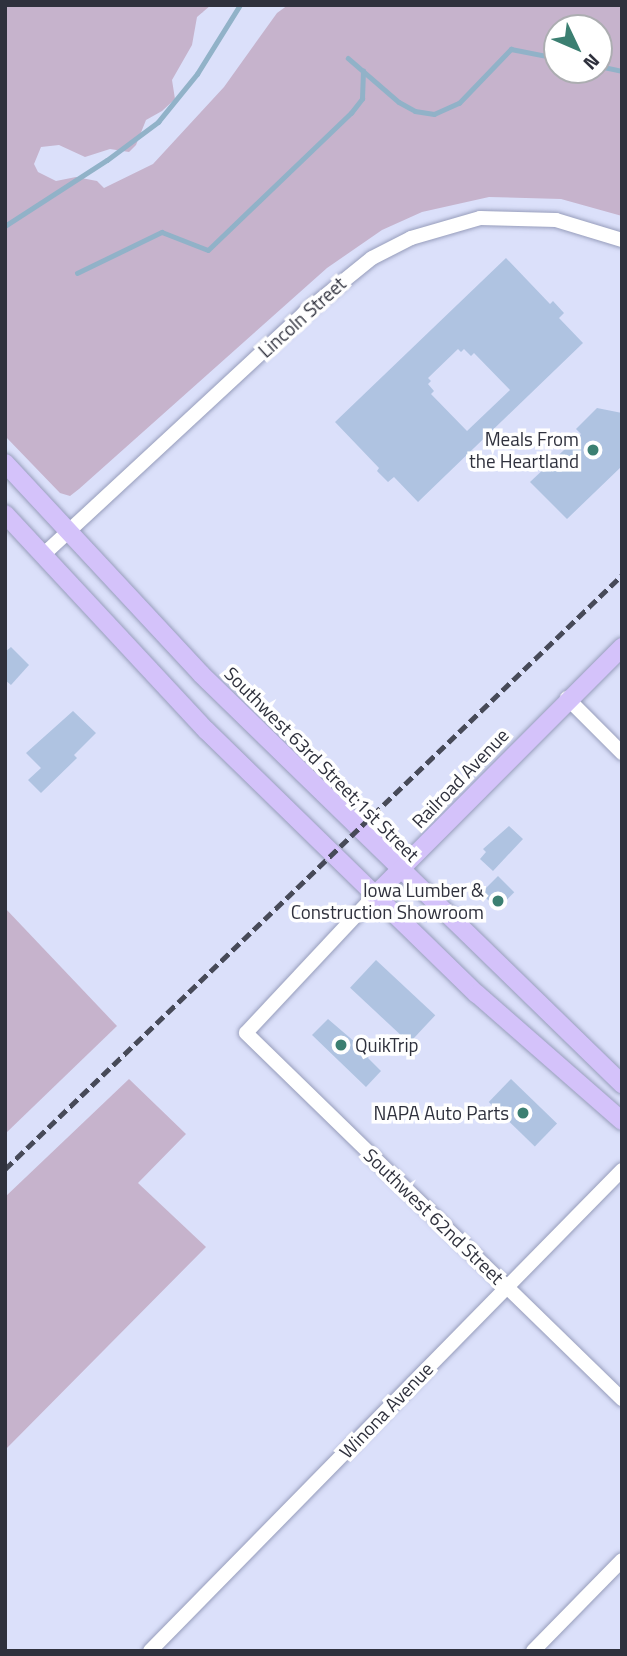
<!DOCTYPE html>
<html>
<head>
<meta charset="utf-8">
<style>
  body { margin:0 }
  #map { position:relative; width:627px; height:1656px; overflow:hidden; background:#dbe0fa; font-family:"Titillium Web",sans-serif }
  div>[style] { position:absolute }
  .green>* { inset:0; background:#c6b3cc }
  .stream>* { height:4.5px; margin:-2.25px; padding:0 2.25px; transform-origin:2.25px; border-radius:2.25px; background:#91b2c8 }
  .building>* { inset:0; background:#afc3e1; transform-origin:0 0 }
  .roads { filter:drop-shadow(0 0 2px #979dbb) drop-shadow(0 0 2px #979dbb) }
  .minor>* { height:14px; margin:-7px; padding:0 7px; transform-origin:7px; border-radius:7px; background:#fff }
  .major>* { height:18px; margin:-9px; padding:0 9px; transform-origin:9px; border-radius:9px; background:#d4c2fa }
  .rail>* { height:4.5px; margin-top:-2.25px; transform-origin:0; background:repeating-linear-gradient(90deg,#474a58 0 10px,transparent 0 15px) }
  .dots>* { width:19px; height:19px; translate:-50% -50%; box-sizing:border-box; border:4px solid #fff; border-radius:50% }
  span { translate:-50% -50%; white-space:nowrap; text-align:center; line-height:1.15; -webkit-text-stroke:7px #fff; paint-order:stroke }
  .street-label { font-size:19px; color:#2f313d }
  .poi-label { font-size:19px; color:#2f313d }
  .right { translate:-100% -50%; text-align:right }
  .left { translate:0 -50%; text-align:left }
  .frame { position:absolute; inset:0; border:7px solid #2f313d; pointer-events:none }
  .north { position:absolute; left:543px; top:14px; width:70px; height:70px; box-sizing:border-box; background:#fff; border:2px solid #acadb1; border-radius:50%; rotate:134deg; font-size:19px; font-weight:700; line-height:28px; text-align:center; color:#2f313d }
  .north::after { content:''; display:block; margin:auto; width:24px; height:32px; background:#3b7f71; clip-path:polygon(50% 0,100% 100%,50% 72%,0 100%) }
</style>
</head>
<body>
<div id="map">
  <div class="green">
    <i style="clip-path:polygon(evenodd,5px 5px,211px 5px,197px 17px,192px 45px,172px 80px,175px 99px,162px 111px,146px 120px,136px 145px,129px 152px,110px 149px,85px 157px,59px 145px,41px 147px,34px 164px,38px 172px,56px 181px,76px 177px,97px 181px,104px 188px,153px 164px,224px 87px,277px 13px,288px 5px,622px 5px,622px 216px,561px 199px,489px 197px,422px 212px,382px 230px,327px 268px,79px 489px,70px 496px,60px 493px,5px 436px,5px 5px,599px 28px,599px 70px,557px 70px,557px 28px,599px 28px)"></i>
    <i style="clip-path:polygon(5px 908px,117px 1026px,5px 1134px)"></i>
    <i style="clip-path:polygon(129px 1079px,186px 1134px,138px 1183px,206px 1247px,5px 1450px,5px 1197px)"></i>
  </div>
  <div class="stream">
    <i style="left:348px;top:58px;width:67px;rotate:40.8deg"></i>
    <i style="left:399px;top:102px;width:18px;rotate:29deg"></i>
    <i style="left:415px;top:111px;width:19px;rotate:9deg"></i>
    <i style="left:434px;top:114px;width:27px;rotate:-24deg"></i>
    <i style="left:459px;top:103px;width:75px;rotate:-46.1deg"></i>
    <i style="left:511px;top:49px;width:47px;rotate:11.1deg"></i>
    <i style="left:599px;top:66px;width:24px;rotate:12deg"></i>
    <i style="left:5px;top:226px;width:121px;rotate:-32.9deg"></i>
    <i style="left:107px;top:160px;width:64px;rotate:-36.7deg"></i>
    <i style="left:158px;top:122px;width:62px;rotate:-50.9deg"></i>
    <i style="left:197px;top:74px;width:81px;rotate:-58.1deg"></i>
    <i style="left:77px;top:273px;width:94px;rotate:-25.8deg"></i>
    <i style="left:162px;top:232px;width:49px;rotate:21.4deg"></i>
    <i style="left:208px;top:250px;width:198px;rotate:-43.8deg"></i>
    <i style="left:351px;top:113px;width:18px;rotate:-52deg"></i>
    <i style="left:362px;top:99px;width:28px;rotate:-88deg"></i>
  </div>
  <div class="building">
    <i style="clip-path:polygon(evenodd,506px 258px,550px 304px,553px 301px,564px 313px,559px 318px,583px 343px,418px 502px,394px 477px,388px 482px,377px 471px,379px 468px,335px 422px,506px 258px,458px 349px,461px 352px,464px 349px,471px 356px,474px 353px,510px 390px,467px 431px,431px 394px,434px 391px,428px 384px,431px 381px,428px 378px,458px 349px)"></i>
    <i style="clip-path:polygon(597px 408px,622px 413px,622px 466px,567px 519px,530px 482px,581px 434px,576px 429px)"></i>
    <i style="clip-path:polygon(11px 647px,29px 665px,11px 685px,5px 680px,5px 652px)"></i>
    <i style="clip-path:polygon(73px 711px,96px 733px,74px 755px,77px 758px,41px 793px,28px 780px,41px 768px,26px 753px)"></i>
    <i style="clip-path:polygon(509px 826px,523px 839px,493px 871px,480px 859px,486px 852px,483px 849px)"></i>
    <i style="left:498px;top:876px;width:23px;height:24px;rotate:45deg"></i>
    <i style="left:376px;top:960px;width:81px;height:38px;rotate:43deg"></i>
    <i style="clip-path:polygon(328px 1019px,370px 1055px,368px 1058px,381px 1071px,366px 1087px,312px 1035px)"></i>
    <i style="left:511px;top:1079px;width:64px;height:32px;rotate:44deg"></i>
  </div>
  <div class="roads">
    <div class="minor">
      <i style="left:43px;top:555px;width:356px;rotate:-42.8deg"></i>
      <i style="left:304px;top:313px;width:87px;rotate:-39deg"></i>
      <i style="left:372px;top:258px;width:44px;rotate:-27.1deg"></i>
      <i style="left:411px;top:238px;width:72px;rotate:-16.2deg"></i>
      <i style="left:480px;top:218px;width:76px;rotate:1.5deg"></i>
      <i style="left:556px;top:220px;width:69px;rotate:16.9deg"></i>
      <i style="left:567px;top:698px;width:78px;rotate:45deg"></i>
      <i style="left:376px;top:894px;width:190px;rotate:133.1deg"></i>
      <i style="left:246px;top:1033px;width:525px;rotate:44.23deg"></i>
      <i style="left:150px;top:1651px;width:674px;rotate:-45.54deg"></i>
      <i style="left:533px;top:1651px;width:127px;rotate:-45.6deg"></i>
    </div>
    <div class="major">
      <i style="left:5px;top:463px;width:288px;rotate:47.1deg"></i>
      <i style="left:201px;top:674px;width:588px;rotate:44.24deg"></i>
      <i style="left:5px;top:514px;width:295px;rotate:47.1deg"></i>
      <i style="left:206px;top:730px;width:378px;rotate:44.3deg"></i>
      <i style="left:477px;top:994px;width:193px;rotate:41.2deg"></i>
      <i style="left:376px;top:894px;width:349px;rotate:-45.1deg"></i>
    </div>
  </div>
  <div class="rail">
    <i style="left:5px;top:1169px;width:856px;rotate:-43.91deg"></i>
  </div>
  <div class="dots">
    <i style="left:593px;top:450px;background:#3b7f71"></i>
    <i style="left:498px;top:901px;background:#3b7f71"></i>
    <i style="left:341px;top:1045px;background:#3b7f71"></i>
    <i style="left:523px;top:1113px;background:#3b7f71"></i>
  </div>
  <div class="street-label">
    <span style="left:302px;top:317px;rotate:-42deg">Lincoln Street</span>
    <span style="left:322px;top:764px;rotate:45deg">Southwest 63rd Street;1st Street</span>
    <span style="left:460px;top:778px;rotate:-46deg">Railroad Avenue</span>
    <span style="left:434px;top:1216px;rotate:44deg">Southwest 62nd Street</span>
    <span style="left:386px;top:1410px;rotate:-46deg">Winona Avenue</span>
  </div>
  <div class="poi-label">
    <span class="right" style="left:579px;top:450px">Meals From<br>the Heartland</span>
    <span class="right" style="left:484px;top:901px">Iowa Lumber &amp;<br>Construction Showroom</span>
    <span class="left" style="left:355px;top:1045px">QuikTrip</span>
    <span class="right" style="left:509px;top:1113px">NAPA Auto Parts</span>
  </div>
  <div class="frame"></div>
  <div class="north">N</div>
</div>
</body>
</html>
